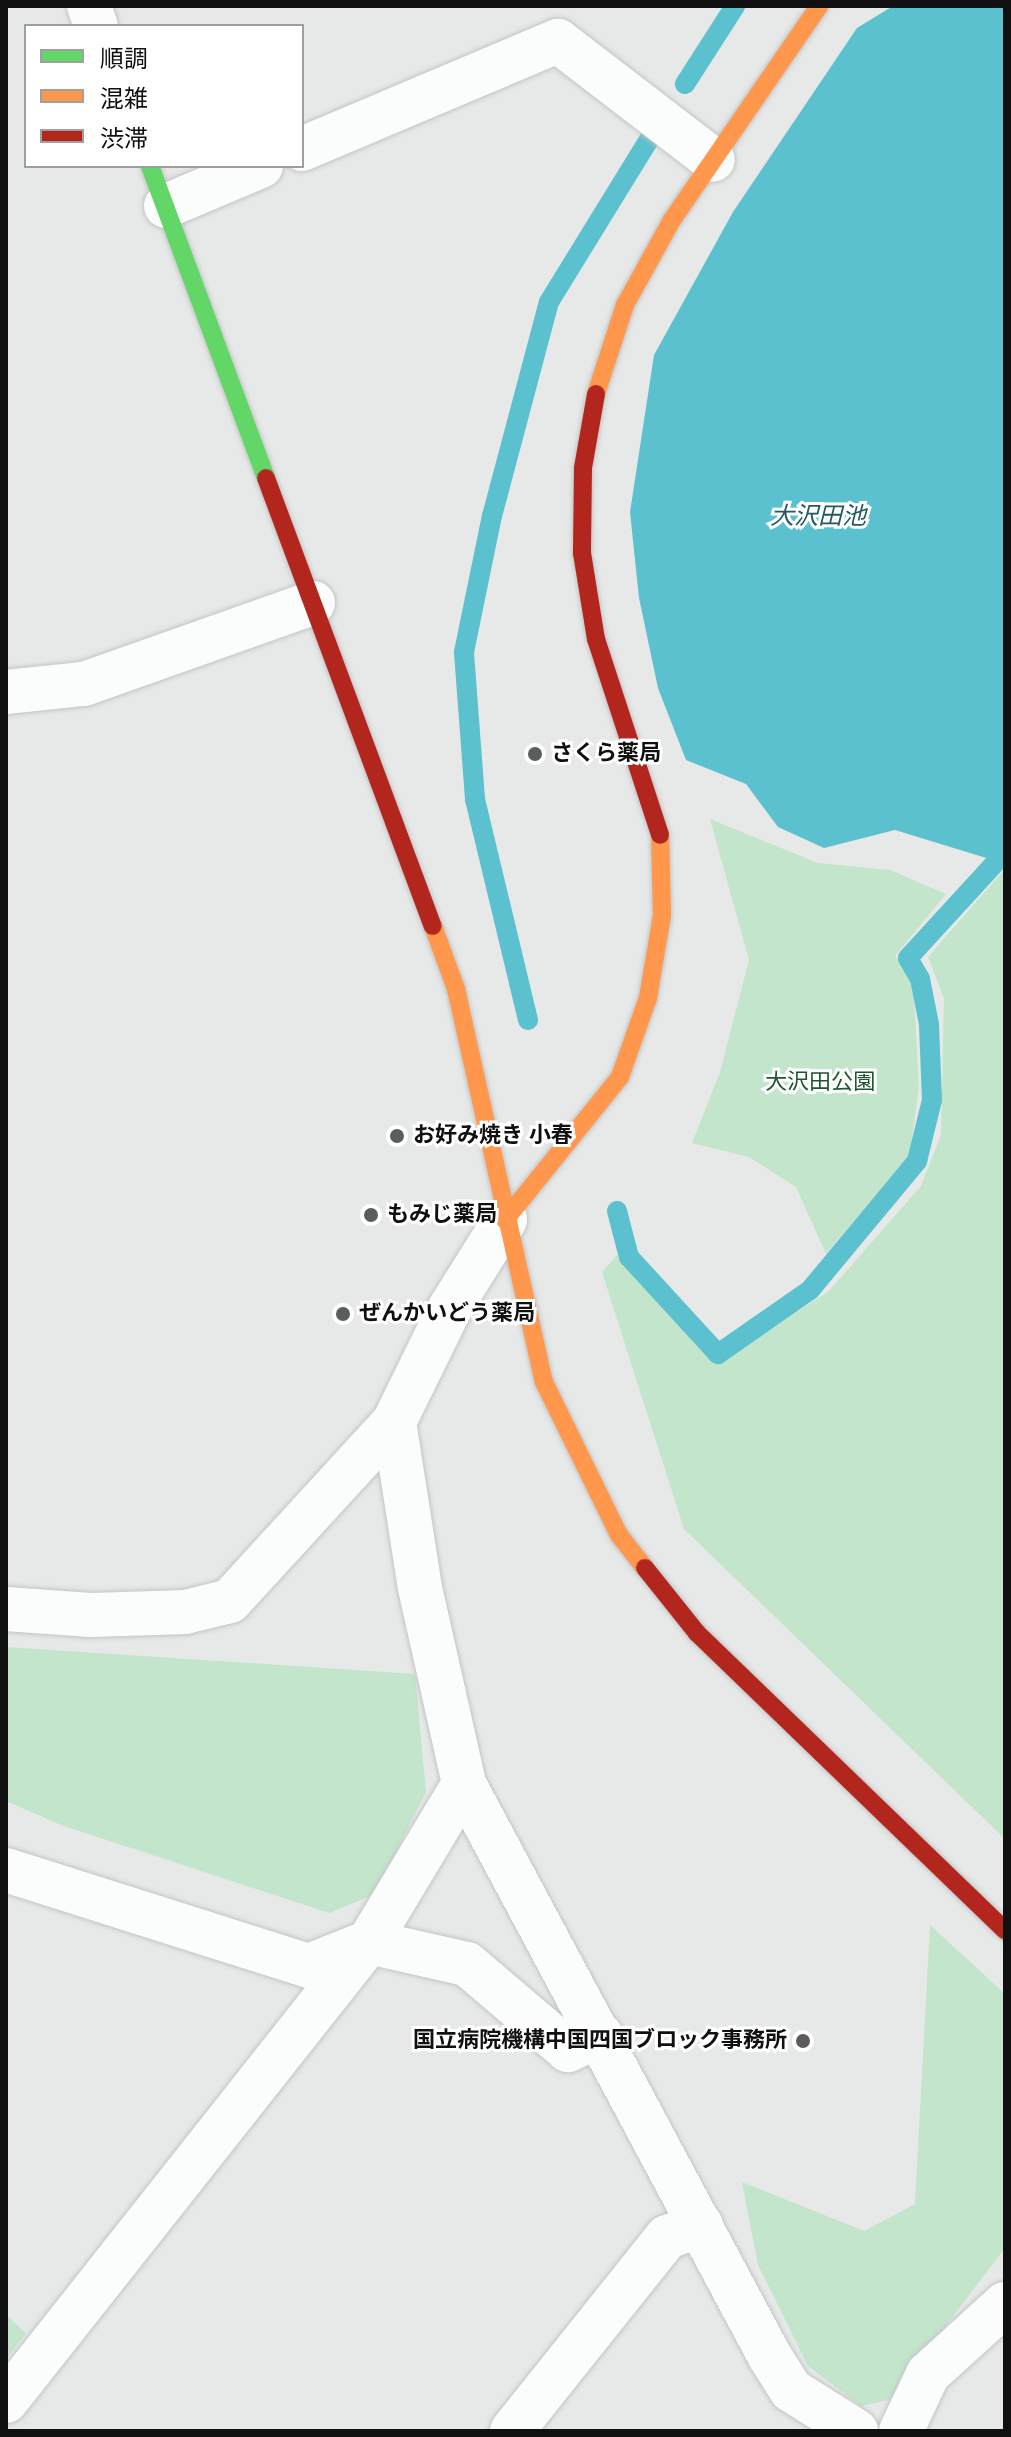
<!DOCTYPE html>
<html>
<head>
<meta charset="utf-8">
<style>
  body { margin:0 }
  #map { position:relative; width:1011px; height:2437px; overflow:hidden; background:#e7e8e8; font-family:"Varela Round","Noto Sans JP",sans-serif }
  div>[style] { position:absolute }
  .green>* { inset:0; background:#c3e5cb }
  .water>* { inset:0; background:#5bc1ce }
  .stream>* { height:20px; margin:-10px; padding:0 10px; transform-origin:10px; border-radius:10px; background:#5bc1ce }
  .roads { filter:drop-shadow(0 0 2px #c4c5c5) drop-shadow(0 0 2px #c4c5c5) }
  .street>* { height:44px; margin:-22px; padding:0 22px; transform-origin:22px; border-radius:22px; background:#fbfcfc }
  .fast>* { height:18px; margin:-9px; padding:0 9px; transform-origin:9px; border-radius:9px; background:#63d668 }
  .slow>* { height:18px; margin:-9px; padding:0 9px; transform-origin:9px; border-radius:9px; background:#ff974d }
  .jam>* { height:18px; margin:-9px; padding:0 9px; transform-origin:9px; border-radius:9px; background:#b3261e }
  .dots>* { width:22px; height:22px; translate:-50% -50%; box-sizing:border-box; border:4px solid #fff; border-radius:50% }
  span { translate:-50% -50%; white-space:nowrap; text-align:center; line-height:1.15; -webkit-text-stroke:6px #fff; paint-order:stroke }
  .poi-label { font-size:22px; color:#101011; font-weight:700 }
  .left { translate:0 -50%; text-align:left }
  .right { translate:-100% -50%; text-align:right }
  .park-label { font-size:22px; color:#1d5630 }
  .water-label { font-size:24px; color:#245a62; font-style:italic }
  .frame { position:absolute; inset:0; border:8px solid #101011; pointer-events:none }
  .legend { position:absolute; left:24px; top:24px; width:280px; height:144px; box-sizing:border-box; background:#fff; border:2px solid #9f9fa0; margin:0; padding:10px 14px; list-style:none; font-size:24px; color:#101011 }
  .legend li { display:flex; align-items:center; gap:16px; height:40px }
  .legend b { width:40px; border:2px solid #9f9fa0 }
</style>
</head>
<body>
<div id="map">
  <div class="green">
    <i style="clip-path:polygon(710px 819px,818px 863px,890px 870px,946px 894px,895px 956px,913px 980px,919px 1087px,910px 1154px,826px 1254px,796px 1187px,749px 1157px,692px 1143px,720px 1072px,749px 960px)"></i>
    <i style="clip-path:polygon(1004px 870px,1005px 871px,1005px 1839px,684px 1529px,602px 1272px,617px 1255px,724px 1360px,829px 1291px,921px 1186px,941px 1135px,944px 998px,928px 957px)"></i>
    <i style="clip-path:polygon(6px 1647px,415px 1674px,426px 1792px,375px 1894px,329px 1913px,61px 1825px,6px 1801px)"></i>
    <i style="clip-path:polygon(930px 1925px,1005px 1994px,1005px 2248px,889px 2400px,861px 2406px,808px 2366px,758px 2265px,742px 2182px,864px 2231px,915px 2204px)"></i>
    <i style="clip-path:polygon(6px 2315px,26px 2333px,6px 2359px)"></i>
  </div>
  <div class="water">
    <i style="clip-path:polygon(893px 6px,1005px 6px,1005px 871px,996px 861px,895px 830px,824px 848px,778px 827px,746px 784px,686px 760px,658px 688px,639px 598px,630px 512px,654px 355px,733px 212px,857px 28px)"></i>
  </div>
  <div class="stream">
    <i style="left:685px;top:84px;width:93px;rotate:-57.3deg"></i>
    <i style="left:528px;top:1020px;width:227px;rotate:-103.5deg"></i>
    <i style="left:475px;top:799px;width:147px;rotate:-94.3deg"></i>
    <i style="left:464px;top:652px;width:139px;rotate:-78.4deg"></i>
    <i style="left:492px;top:516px;width:221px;rotate:-75.1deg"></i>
    <i style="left:549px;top:302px;width:195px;rotate:-58.4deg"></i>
    <i style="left:617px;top:1211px;width:48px;rotate:75.4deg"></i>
    <i style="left:629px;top:1257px;width:132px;rotate:47.5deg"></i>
    <i style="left:718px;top:1354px;width:112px;rotate:-34.8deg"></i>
    <i style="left:810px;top:1290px;width:168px;rotate:-50.3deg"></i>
    <i style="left:917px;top:1161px;width:63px;rotate:-76.2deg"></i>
    <i style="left:932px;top:1100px;width:76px;rotate:-92.3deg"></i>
    <i style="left:929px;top:1024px;width:46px;rotate:-101.3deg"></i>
    <i style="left:920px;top:979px;width:24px;rotate:-120deg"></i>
    <i style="left:908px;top:958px;width:132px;rotate:-47.5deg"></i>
  </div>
  <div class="roads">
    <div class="street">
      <i style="left:89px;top:6px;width:21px;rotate:71deg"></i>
      <i style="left:302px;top:149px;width:278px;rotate:-22.9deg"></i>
      <i style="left:558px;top:41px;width:195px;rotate:37.5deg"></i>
      <i style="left:166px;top:206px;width:103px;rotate:-22.8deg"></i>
      <i style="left:6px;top:692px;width:78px;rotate:-5.9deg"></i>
      <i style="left:84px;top:684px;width:243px;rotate:-19.5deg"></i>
      <i style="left:394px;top:1422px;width:168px;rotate:81.1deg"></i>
      <i style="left:420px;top:1588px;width:201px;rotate:77.3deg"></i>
      <i style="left:464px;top:1784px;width:647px;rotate:61.89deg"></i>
      <i style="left:769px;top:2355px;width:41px;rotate:57.8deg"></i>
      <i style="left:791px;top:2390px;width:77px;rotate:32.2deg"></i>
      <i style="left:6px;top:1609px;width:85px;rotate:4deg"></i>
      <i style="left:91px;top:1615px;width:94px;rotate:-1.8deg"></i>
      <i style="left:185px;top:1612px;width:46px;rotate:-13.7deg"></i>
      <i style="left:230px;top:1601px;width:243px;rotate:-47.5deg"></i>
      <i style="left:394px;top:1422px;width:127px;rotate:-63.8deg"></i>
      <i style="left:450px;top:1308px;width:104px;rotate:-58deg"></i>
      <i style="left:6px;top:1870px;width:318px;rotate:17.6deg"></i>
      <i style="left:309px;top:1966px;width:65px;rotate:-21.8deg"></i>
      <i style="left:369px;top:1942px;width:100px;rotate:12.7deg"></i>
      <i style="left:467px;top:1964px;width:133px;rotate:40.4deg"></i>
      <i style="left:568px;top:2050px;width:36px;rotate:-24deg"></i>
      <i style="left:6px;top:2401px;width:585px;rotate:-51.66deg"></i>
      <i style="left:369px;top:1942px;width:184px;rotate:-59deg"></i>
      <i style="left:512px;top:2431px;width:248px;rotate:-51.4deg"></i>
      <i style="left:667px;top:2237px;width:36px;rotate:-19deg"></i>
      <i style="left:901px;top:2431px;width:63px;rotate:-64.7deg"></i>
      <i style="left:928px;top:2374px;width:104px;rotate:-42.3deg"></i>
    </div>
    <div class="fast">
      <i style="left:150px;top:166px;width:333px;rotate:69.6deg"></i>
    </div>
    <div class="slow">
      <i style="left:596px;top:394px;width:94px;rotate:-72deg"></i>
      <i style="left:625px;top:305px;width:97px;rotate:-61.1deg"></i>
      <i style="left:672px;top:220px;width:260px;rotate:-55.5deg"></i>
      <i style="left:433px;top:926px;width:67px;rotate:69.9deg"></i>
      <i style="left:456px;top:989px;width:403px;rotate:77.4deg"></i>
      <i style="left:544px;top:1382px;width:170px;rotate:63.9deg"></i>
      <i style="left:619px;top:1535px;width:42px;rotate:51.8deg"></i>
      <i style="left:505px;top:1220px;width:184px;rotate:-51.2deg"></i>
      <i style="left:620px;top:1077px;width:84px;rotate:-70.5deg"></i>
      <i style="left:648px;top:998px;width:84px;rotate:-80.4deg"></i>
      <i style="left:662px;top:915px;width:80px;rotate:-91.4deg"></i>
    </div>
    <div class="jam">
      <i style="left:596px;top:394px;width:75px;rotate:100deg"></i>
      <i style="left:583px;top:468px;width:85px;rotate:90.7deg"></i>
      <i style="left:582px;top:553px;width:87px;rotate:80.8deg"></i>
      <i style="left:596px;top:639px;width:206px;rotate:71.9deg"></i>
      <i style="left:266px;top:478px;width:478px;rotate:69.6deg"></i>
      <i style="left:645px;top:1568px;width:83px;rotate:51.3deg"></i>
      <i style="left:697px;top:1633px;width:428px;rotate:44deg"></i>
    </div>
  </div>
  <div class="dots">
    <i style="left:535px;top:754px;background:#5b5c5c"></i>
    <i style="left:397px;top:1136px;background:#5b5c5c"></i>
    <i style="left:371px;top:1215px;background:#5b5c5c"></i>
    <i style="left:343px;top:1314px;background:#5b5c5c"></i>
    <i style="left:803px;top:2041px;background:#5b5c5c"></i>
  </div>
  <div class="poi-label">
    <span class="left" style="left:551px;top:754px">さくら薬局</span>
    <span class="left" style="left:413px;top:1136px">お好み焼き 小春</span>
    <span class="left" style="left:387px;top:1215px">もみじ薬局</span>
    <span class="left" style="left:359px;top:1314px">ぜんかいどう薬局</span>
    <span class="right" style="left:787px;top:2041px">国立病院機構中国四国ブロック事務所</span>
  </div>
  <div class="park-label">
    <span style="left:820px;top:1083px">大沢田公園</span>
  </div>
  <div class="water-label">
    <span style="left:818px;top:517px">大沢田池</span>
  </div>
  <div class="frame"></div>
  <ul class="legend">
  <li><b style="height:10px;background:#63d668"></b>順調</li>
  <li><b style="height:10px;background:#ff974d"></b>混雑</li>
  <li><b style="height:10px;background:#b3261e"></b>渋滞</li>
  </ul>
</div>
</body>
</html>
